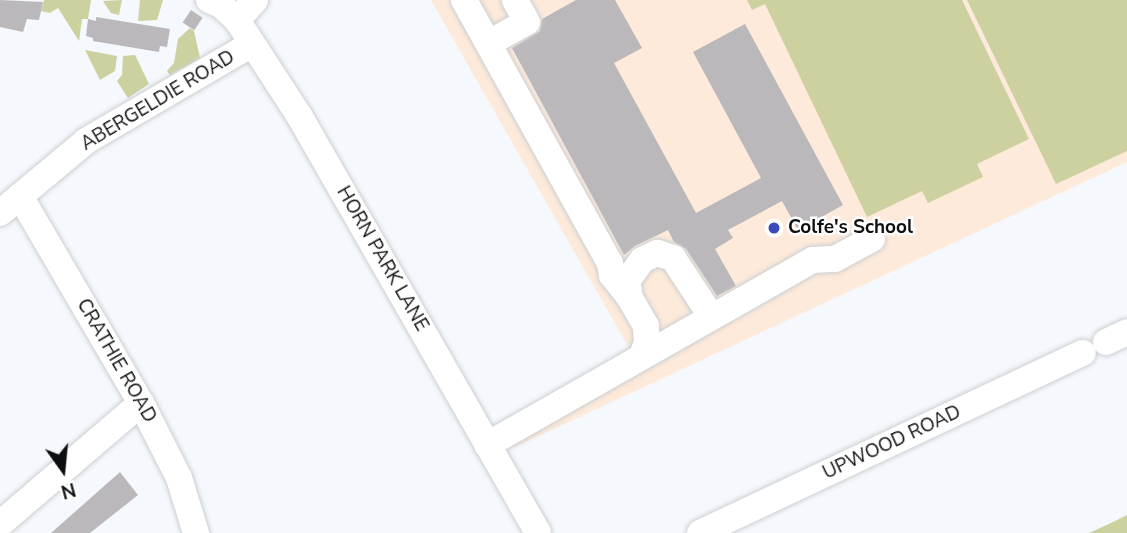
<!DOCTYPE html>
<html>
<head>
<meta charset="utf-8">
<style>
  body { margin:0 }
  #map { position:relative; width:1127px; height:533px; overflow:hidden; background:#f5f8fc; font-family:"Nunito Sans",sans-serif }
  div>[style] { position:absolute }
  .education>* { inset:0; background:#fdeada }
  .green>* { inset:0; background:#ccd19f }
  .building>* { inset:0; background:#bab8bb; transform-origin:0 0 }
  .roads { filter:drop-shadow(0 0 2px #cccfd2) drop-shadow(0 0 2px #cccfd2) }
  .minor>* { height:26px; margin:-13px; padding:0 13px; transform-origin:13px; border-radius:13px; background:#fff }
  .dots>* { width:19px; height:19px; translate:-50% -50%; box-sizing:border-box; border:4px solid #fff; border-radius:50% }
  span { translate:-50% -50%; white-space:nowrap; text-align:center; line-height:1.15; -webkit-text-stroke:5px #fff; paint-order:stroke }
  .street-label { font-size:19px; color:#0d0e0f }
  .poi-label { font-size:19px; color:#0d0e0f; font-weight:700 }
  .left { translate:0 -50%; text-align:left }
  .north { position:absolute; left:28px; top:435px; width:70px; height:70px; -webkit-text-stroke:5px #fff; paint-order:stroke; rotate:165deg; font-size:19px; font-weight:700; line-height:28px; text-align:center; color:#0d0e0f }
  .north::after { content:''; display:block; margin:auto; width:24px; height:32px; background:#0d0e0f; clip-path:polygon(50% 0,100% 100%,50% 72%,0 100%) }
</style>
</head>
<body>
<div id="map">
  <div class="education">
    <i style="clip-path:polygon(431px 0,1127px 0,1127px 162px,513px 448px,501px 427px,632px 353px)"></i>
  </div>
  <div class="green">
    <i style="clip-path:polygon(44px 0,91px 0,88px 19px,82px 19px,79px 41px,58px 8px,50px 13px,41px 11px)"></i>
    <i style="clip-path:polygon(122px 0,119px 15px,111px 13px,103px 1px)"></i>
    <i style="clip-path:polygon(140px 0,163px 0,157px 20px,138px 21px)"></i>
    <i style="clip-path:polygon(747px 0,962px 0,1029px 139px,977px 164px,983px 177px,928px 203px,922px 191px,867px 217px,765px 4px,752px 10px)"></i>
    <i style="clip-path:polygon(967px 0,1127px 0,1127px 151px,1056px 184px)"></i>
    <i style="clip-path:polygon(190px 28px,194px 31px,200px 58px,170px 75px,167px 71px,174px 63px,178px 39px)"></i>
    <i style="clip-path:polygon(85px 50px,117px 56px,115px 71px,100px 80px)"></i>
    <i style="clip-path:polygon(135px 55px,149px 84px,128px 98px,117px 81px,122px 75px,123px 56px)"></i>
    <i style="clip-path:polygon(1127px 515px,1127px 533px,1089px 533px,1111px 523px)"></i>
  </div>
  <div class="building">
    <i style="clip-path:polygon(0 0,43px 2px,39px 20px,27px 19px,23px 32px,0 27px)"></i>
    <i style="clip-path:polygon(576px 0,615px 0,642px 48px,614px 63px,696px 213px,761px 178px,693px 52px,745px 24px,843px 205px,798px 230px,782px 201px,728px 230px,733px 238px,715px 249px,736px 286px,717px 296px,686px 249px,674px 242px,668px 230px,635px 246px,624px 255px,512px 48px,540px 31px,542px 19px)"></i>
    <i style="left:191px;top:10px;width:14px;height:15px;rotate:34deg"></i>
    <i style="clip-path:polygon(96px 17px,170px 29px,167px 47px,160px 46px,159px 52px,93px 41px,93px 38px,86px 36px,88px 19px,96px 21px)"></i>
    <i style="clip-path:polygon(120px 472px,138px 495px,90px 533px,51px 533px)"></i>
  </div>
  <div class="roads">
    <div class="minor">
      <i style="left:209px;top:0;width:13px;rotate:23deg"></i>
      <i style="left:221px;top:5px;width:22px;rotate:43deg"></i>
      <i style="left:237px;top:20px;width:116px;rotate:57deg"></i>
      <i style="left:300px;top:117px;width:479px;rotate:60.2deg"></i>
      <i style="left:464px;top:0;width:301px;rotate:61deg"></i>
      <i style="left:610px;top:263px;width:12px;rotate:81deg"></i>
      <i style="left:612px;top:275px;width:29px;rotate:52deg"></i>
      <i style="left:237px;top:20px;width:27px;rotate:-48deg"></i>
      <i style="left:489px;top:43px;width:43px;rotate:-28.9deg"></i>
      <i style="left:527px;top:22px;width:25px;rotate:-119deg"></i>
      <i style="left:20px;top:196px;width:240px;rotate:59.7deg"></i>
      <i style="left:141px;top:403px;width:84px;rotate:63.1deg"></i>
      <i style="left:179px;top:478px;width:58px;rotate:72.8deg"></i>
      <i style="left:0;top:213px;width:112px;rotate:-39.9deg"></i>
      <i style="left:86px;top:141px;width:192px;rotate:-30.3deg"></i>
      <i style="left:1106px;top:342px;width:23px;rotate:-25deg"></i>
      <i style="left:642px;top:356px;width:15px;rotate:-70deg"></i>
      <i style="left:647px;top:342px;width:16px;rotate:-94deg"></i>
      <i style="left:646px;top:326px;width:32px;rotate:-120deg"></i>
      <i style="left:630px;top:298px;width:17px;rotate:-100deg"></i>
      <i style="left:627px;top:281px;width:26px;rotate:-54deg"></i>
      <i style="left:642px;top:260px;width:17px;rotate:-25deg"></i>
      <i style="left:657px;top:253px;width:17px;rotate:17deg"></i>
      <i style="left:673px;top:258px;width:69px;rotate:56.8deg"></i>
      <i style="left:487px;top:445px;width:375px;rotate:-29.6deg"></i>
      <i style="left:813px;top:260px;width:22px;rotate:-3deg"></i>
      <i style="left:835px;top:259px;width:42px;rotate:-28.4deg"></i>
      <i style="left:0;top:524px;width:186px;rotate:-40.6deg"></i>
      <i style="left:700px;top:533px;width:423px;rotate:-25.2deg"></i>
    </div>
  </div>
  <div class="dots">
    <i style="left:774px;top:228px;background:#394abd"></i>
  </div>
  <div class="street-label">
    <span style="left:158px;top:101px;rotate:-31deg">ABERGELDIE ROAD</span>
    <span style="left:382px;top:259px;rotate:60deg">HORN PARK LANE</span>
    <span style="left:116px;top:361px;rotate:60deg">CRATHIE ROAD</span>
    <span style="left:892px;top:443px;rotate:-25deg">UPWOOD ROAD</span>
  </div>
  <div class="poi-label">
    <span class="left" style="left:788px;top:228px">Colfe's School</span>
  </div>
  <div class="north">N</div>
</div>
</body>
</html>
